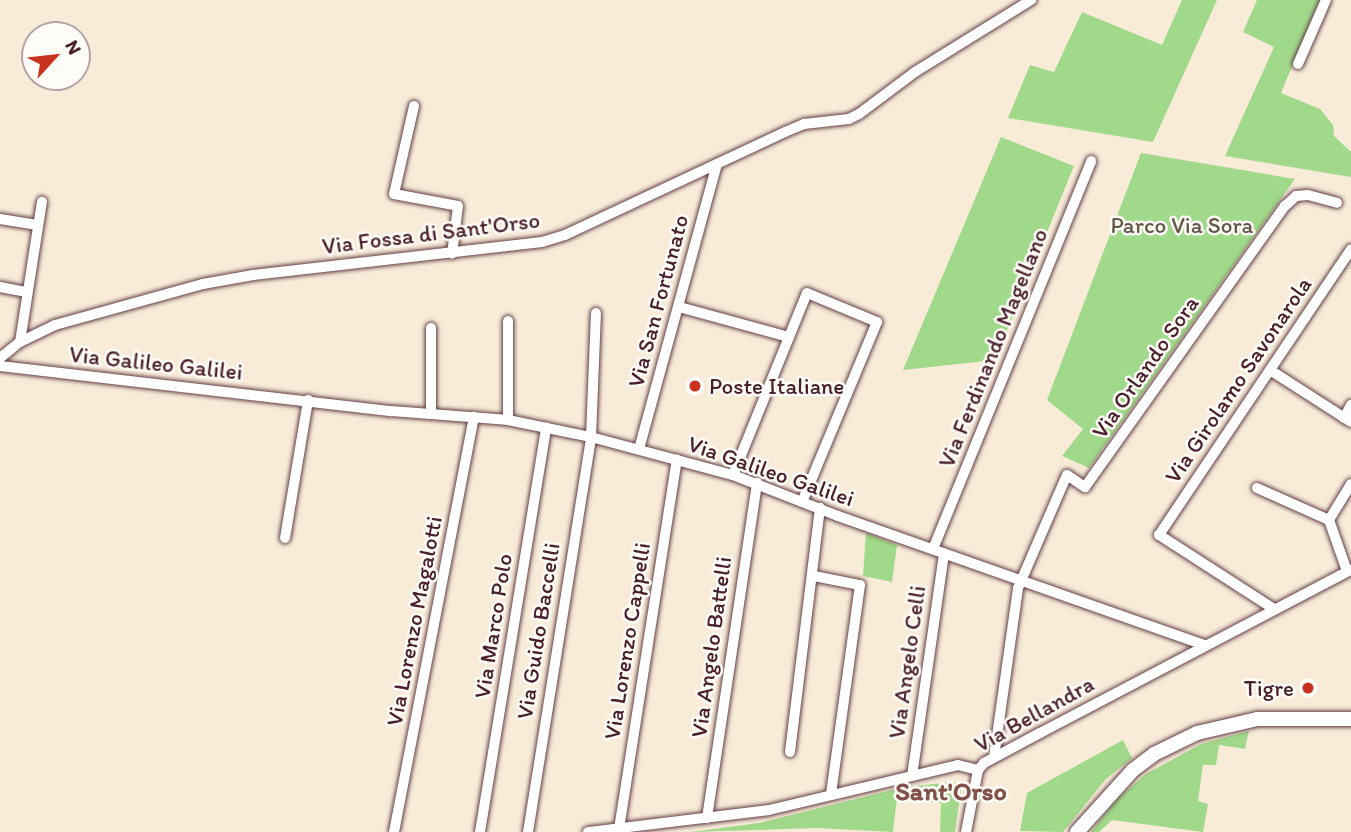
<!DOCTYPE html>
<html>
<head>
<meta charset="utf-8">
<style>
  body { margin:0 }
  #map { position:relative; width:1351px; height:832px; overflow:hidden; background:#f8ecd9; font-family:Itim,sans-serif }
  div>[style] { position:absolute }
  .green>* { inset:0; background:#a1d98b }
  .roads { filter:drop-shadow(0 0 2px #643e45) drop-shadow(0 0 2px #643e45) }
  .minor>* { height:10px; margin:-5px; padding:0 5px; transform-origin:5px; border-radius:5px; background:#fff }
  .major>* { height:14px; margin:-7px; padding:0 7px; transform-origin:7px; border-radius:7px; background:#fff }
  .dots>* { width:19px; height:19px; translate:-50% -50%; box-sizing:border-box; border:4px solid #fdfcf7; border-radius:50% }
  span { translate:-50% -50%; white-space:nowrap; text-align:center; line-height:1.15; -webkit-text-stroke:5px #fdfcf7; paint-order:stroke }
  .park-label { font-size:23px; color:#645748 }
  .street-label { font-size:23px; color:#4a1f2b }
  .poi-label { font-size:23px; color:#4a1f2b }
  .left { translate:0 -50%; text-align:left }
  .right { translate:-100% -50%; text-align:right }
  .quarter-label { font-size:26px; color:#825149; font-weight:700 }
  .north { position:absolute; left:21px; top:21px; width:70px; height:70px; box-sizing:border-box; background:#fdfcf7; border:2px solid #b5a4a5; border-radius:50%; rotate:63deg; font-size:19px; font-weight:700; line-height:28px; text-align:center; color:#4a1f2b }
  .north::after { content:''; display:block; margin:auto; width:24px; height:32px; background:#c8321e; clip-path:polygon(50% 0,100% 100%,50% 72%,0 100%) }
</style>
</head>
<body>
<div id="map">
  <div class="green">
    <i style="clip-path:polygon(1182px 0,1217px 0,1153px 142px,1008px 118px,1030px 65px,1054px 72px,1082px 12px,1162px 45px)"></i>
    <i style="clip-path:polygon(1257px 0,1320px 0,1281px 93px,1320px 109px,1333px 125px,1334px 136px,1351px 152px,1351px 177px,1225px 156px,1274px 47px,1243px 32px)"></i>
    <i style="clip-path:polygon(1001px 137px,1074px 166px,995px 360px,903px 370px)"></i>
    <i style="clip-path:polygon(1141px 153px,1295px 179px,1089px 468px,1062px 456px,1083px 429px,1047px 400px)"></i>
    <i style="clip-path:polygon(866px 533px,897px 545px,892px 582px,863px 576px)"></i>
    <i style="clip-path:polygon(1249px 731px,1245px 749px,1219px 745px,1216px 765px,1203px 765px,1198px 801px,1208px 804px,1203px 832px,1112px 820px,1099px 832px,1091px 832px,1116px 800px,1146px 774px,1201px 744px)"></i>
    <i style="clip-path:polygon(1123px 740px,1132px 758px,1106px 779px,1063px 832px,1020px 831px,1027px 793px)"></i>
    <i style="clip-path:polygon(951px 782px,958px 783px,961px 789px,955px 832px,940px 832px,941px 803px,897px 798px,893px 832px,816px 828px,691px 832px,759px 823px,900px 788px)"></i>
  </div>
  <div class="roads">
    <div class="minor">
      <i style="left:1298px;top:64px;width:70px;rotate:-66.4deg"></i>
      <i style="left:414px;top:106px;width:90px;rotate:102.8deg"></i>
      <i style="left:394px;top:194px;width:65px;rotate:10.6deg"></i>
      <i style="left:458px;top:206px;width:48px;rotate:97.1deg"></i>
      <i style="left:0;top:219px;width:38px;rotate:9deg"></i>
      <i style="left:0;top:287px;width:26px;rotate:11deg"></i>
      <i style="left:679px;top:307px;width:114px;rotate:15.3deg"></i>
      <i style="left:508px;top:321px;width:99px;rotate:90deg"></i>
      <i style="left:20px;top:342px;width:142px;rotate:-81.1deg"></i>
      <i style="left:0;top:358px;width:26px;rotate:-39deg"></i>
      <i style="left:20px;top:342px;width:39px;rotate:-26deg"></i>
      <i style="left:55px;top:325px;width:154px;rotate:-15.5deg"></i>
      <i style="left:203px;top:284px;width:51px;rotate:-10.2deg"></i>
      <i style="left:253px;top:275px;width:291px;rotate:-6.5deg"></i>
      <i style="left:542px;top:242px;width:24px;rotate:-17deg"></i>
      <i style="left:565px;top:235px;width:243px;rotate:-25.1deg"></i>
      <i style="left:785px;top:132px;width:21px;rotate:-23deg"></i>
      <i style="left:804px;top:124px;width:45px;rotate:-6.3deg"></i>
      <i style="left:849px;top:119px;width:11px;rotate:-27deg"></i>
      <i style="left:859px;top:114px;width:70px;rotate:-36.9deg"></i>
      <i style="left:915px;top:72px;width:137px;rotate:-31.8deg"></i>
      <i style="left:0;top:366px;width:394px;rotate:6.6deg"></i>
      <i style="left:391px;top:411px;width:117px;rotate:4.4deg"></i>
      <i style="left:508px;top:420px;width:85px;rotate:11.6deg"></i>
      <i style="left:591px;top:437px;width:147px;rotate:15deg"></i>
      <i style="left:733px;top:475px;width:113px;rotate:21.3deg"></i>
      <i style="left:838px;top:516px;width:389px;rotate:19.4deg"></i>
      <i style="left:1270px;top:370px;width:96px;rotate:32.7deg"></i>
      <i style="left:431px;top:414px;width:86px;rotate:-90deg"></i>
      <i style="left:1344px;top:418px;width:15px;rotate:-62deg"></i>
      <i style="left:639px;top:449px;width:295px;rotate:-74.7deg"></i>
      <i style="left:733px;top:475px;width:196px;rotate:-67.9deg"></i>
      <i style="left:807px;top:293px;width:76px;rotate:22.5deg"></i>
      <i style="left:877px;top:322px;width:195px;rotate:112.6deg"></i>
      <i style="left:1257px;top:488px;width:79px;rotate:24deg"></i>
      <i style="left:1329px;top:520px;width:54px;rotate:70.6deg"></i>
      <i style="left:1329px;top:520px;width:42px;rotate:-58.6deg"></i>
      <i style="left:285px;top:538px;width:140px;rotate:-80.5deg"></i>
      <i style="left:933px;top:549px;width:419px;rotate:-67.8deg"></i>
      <i style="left:814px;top:576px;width:47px;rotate:11.1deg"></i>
      <i style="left:860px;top:585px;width:211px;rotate:97.9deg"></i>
      <i style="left:1274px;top:609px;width:137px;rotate:-147.2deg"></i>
      <i style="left:1159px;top:535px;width:344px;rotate:-56.1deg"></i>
      <i style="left:790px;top:752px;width:246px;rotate:-83deg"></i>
      <i style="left:994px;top:757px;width:171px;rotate:-81.9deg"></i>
      <i style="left:1018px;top:588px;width:123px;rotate:-66.6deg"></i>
      <i style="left:1067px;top:475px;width:22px;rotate:34deg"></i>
      <i style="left:1085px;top:487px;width:345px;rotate:-54.6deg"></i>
      <i style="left:1285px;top:206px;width:15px;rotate:-42deg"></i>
      <i style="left:1296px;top:196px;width:12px;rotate:-5deg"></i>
      <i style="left:1308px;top:195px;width:30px;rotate:15deg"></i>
      <i style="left:978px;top:770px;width:9px;rotate:-49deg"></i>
      <i style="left:984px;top:763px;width:64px;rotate:-28.2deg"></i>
      <i style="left:1040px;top:733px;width:351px;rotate:-27.7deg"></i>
      <i style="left:912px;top:776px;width:225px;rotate:-81.8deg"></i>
      <i style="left:707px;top:818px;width:339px;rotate:-81.5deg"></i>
      <i style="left:619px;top:829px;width:374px;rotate:-81.1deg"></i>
      <i style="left:394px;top:832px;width:423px;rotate:-79.1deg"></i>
      <i style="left:480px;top:832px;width:410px;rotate:-80.7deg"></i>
      <i style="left:528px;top:832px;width:400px;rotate:-80.9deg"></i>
      <i style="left:591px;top:437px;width:124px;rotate:-87.7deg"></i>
      <i style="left:588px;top:832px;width:182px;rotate:-6.9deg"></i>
      <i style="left:769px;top:810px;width:194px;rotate:-13.4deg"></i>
      <i style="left:958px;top:765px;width:21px;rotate:14deg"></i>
      <i style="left:966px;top:832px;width:63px;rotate:-79deg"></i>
    </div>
    <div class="major">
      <i style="left:1077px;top:832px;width:84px;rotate:-47.9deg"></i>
      <i style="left:1133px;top:770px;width:26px;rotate:-37deg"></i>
      <i style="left:1154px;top:754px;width:48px;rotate:-26deg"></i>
      <i style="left:1197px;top:733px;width:62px;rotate:-13.1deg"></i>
      <i style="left:1257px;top:719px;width:94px"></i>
    </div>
  </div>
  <div class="dots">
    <i style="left:695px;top:386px;background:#c8321e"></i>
    <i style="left:1308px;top:688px;background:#c8321e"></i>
  </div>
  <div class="park-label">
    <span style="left:1182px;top:225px">Parco Via Sora</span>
  </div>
  <div class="street-label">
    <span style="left:431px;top:233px;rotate:-7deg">Via Fossa di Sant'Orso</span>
    <span style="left:658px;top:301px;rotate:-75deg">Via San Fortunato</span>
    <span style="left:993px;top:348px;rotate:-68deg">Via Ferdinando Magellano</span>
    <span style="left:156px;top:363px;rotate:6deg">Via Galileo Galilei</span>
    <span style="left:1145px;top:367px;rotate:-55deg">Via Orlando Sora</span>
    <span style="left:1238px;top:380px;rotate:-56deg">Via Girolamo Savonarola</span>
    <span style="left:771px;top:471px;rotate:19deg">Via Galileo Galilei</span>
    <span style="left:414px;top:621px;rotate:-79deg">Via Lorenzo Magalotti</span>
    <span style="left:493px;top:626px;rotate:-81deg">Via Marco Polo</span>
    <span style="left:538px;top:631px;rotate:-81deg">Via Guido Baccelli</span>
    <span style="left:627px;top:641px;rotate:-81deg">Via Lorenzo Cappelli</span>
    <span style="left:711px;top:647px;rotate:-82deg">Via Angelo Battelli</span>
    <span style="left:907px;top:662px;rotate:-82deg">Via Angelo Celli</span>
    <span style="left:1034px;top:714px;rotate:-29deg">Via Bellandra</span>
  </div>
  <div class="poi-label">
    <span class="left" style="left:709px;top:386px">Poste Italiane</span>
    <span class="right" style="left:1294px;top:688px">Tigre</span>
  </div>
  <div class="quarter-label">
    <span style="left:951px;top:792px">Sant'Orso</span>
  </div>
  <div class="north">N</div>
</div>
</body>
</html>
